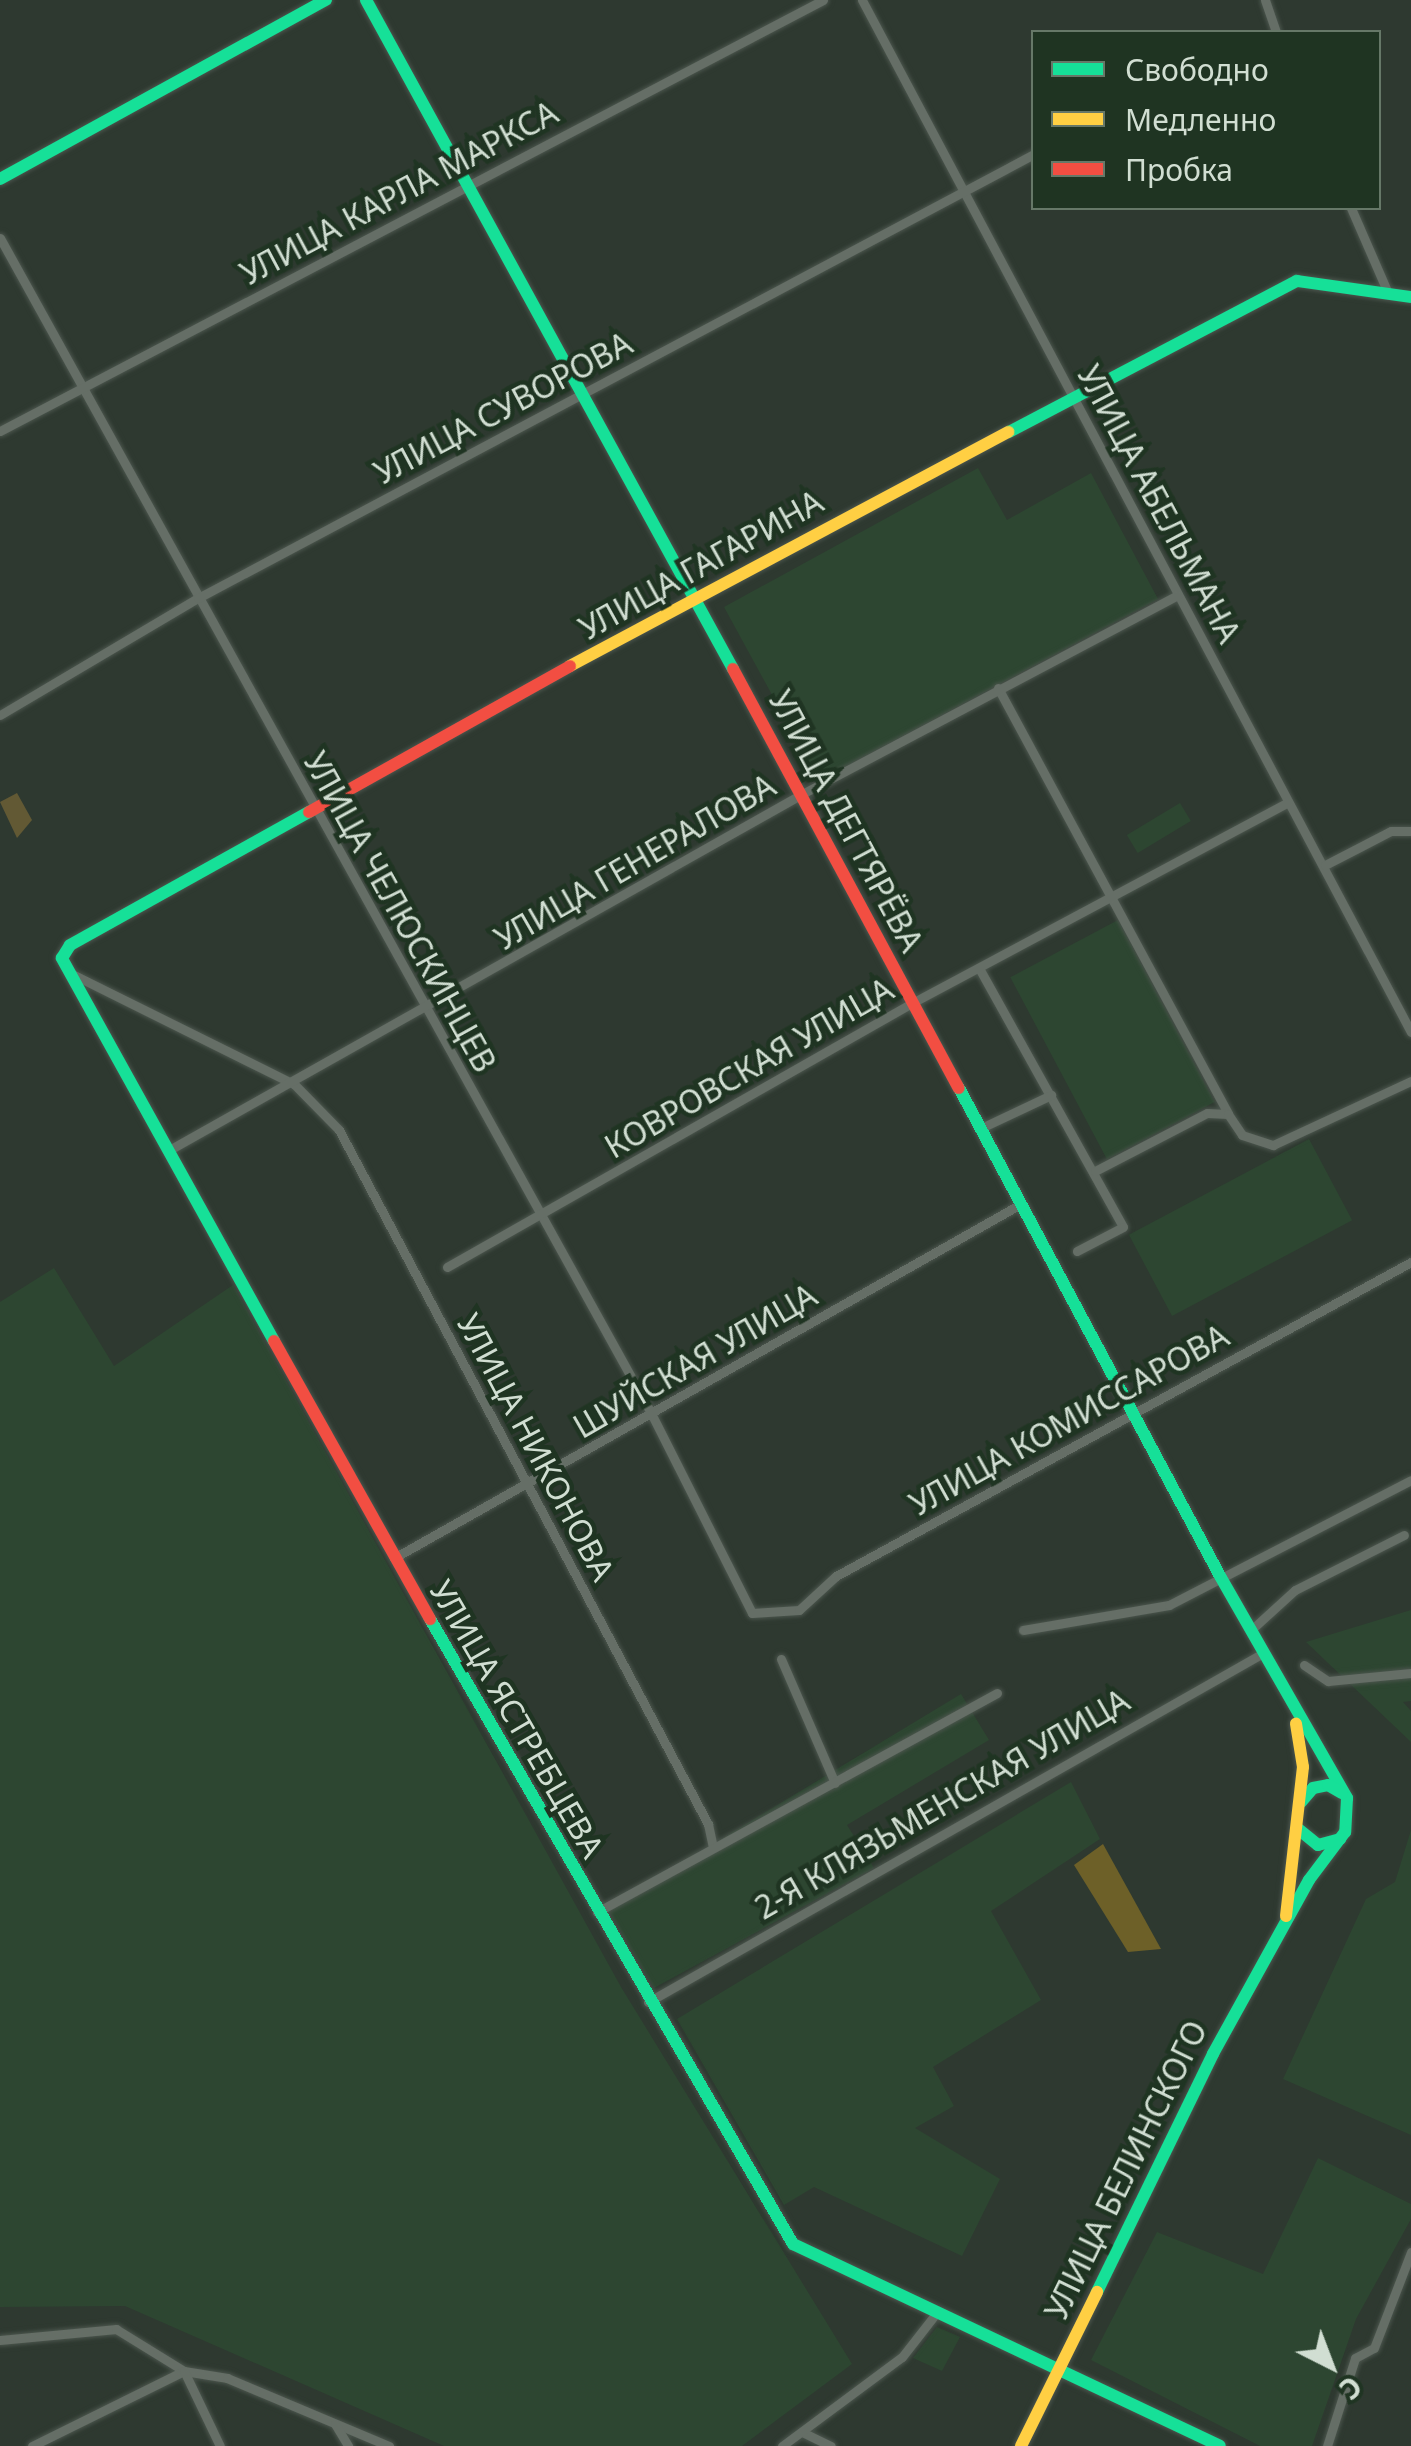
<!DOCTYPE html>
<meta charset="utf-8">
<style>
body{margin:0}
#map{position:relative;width:1411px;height:2446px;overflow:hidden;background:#2e3930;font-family:"Noto Sans",sans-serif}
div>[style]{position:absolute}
.built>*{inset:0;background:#2d4631;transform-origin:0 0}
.green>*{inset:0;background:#625934}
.forest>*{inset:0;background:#6d6028}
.roads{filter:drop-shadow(0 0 2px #4b554d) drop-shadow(0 0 2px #4b554d)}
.street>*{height:9px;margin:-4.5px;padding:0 4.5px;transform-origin:4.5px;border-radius:4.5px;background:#656e66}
.fast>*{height:12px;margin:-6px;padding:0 6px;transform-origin:6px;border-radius:6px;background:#16e098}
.slow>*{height:12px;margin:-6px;padding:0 6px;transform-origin:6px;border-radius:6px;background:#ffcf43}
.jam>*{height:12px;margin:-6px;padding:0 6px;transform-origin:6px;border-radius:6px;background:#f24e42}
span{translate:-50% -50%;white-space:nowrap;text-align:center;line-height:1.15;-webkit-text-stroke:9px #1f3422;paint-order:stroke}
.street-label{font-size:32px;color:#d1ded2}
.legend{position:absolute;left:1031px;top:30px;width:350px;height:180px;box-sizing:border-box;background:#1f3422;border:2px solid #667868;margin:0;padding:12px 18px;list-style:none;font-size:30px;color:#d1ded2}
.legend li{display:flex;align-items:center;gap:20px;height:50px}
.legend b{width:50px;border:2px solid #667868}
.north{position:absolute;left:1281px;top:2316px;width:100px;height:100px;-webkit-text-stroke:8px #1f3422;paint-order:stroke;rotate:138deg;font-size:28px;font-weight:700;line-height:40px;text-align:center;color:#d1ded2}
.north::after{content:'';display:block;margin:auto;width:35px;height:45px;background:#d1ded2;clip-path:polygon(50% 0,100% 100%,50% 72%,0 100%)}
</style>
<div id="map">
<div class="built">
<div style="clip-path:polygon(978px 468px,1007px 520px,1091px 473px,1158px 599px,819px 781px,724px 607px)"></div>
<div style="left:1180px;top:803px;width:21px;height:62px;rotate:59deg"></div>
<div style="left:1118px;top:920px;width:206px;height:122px;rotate:62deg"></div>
<div style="left:1309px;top:1139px;width:92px;height:204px;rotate:62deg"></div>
<div style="clip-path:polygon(54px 1268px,114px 1366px,233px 1285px,621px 1987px,852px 2364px,742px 2446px,444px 2446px,125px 2306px,0 2307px,0 1302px)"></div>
<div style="clip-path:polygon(1411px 1610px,1411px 1701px,1403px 1702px,1411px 1711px,1411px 1742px,1306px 1642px)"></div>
<div style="clip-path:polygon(961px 1694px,989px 1740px,847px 1825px,874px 1868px,654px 1988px,607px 1908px)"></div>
<div style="clip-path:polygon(1071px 1782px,1100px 1839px,991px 1911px,1041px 2000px,933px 2067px,954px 2106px,915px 2128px,1000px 2179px,962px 2256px,814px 2187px,784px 2205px,677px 2019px)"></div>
<div style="clip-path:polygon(1411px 1830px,1411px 2135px,1283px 2079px,1366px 1899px,1395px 1882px)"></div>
<div style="clip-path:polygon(1318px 2158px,1411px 2204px,1411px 2219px,1356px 2319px,1312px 2446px,1260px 2446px,1091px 2360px,1157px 2232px,1263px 2274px)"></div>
<div style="clip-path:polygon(937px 2327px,960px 2337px,942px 2371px,913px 2358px)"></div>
</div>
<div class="green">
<div style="clip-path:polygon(17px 793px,32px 820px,17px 838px,0 802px)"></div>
</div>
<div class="forest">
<div style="clip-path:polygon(1103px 1844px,1161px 1949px,1128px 1952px,1074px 1865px)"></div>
</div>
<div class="roads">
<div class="street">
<div style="left:862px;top:0;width:1169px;rotate:61.99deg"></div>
<div style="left:1265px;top:0;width:34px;rotate:71deg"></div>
<div style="left:1351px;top:208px;width:93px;rotate:66.5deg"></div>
<div style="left:0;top:238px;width:1343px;rotate:61.01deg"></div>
<div style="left:651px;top:1413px;width:224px;rotate:63.2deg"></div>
<div style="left:752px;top:1613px;width:47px;rotate:-3.7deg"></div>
<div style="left:799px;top:1610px;width:50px;rotate:-42.6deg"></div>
<div style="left:836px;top:1576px;width:655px;rotate:-28.64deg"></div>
<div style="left:0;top:431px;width:929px;rotate:-27.64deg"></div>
<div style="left:998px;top:688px;width:484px;rotate:61.6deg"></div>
<div style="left:0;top:715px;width:230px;rotate:-30.6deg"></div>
<div style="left:198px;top:598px;width:947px;rotate:-27.97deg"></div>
<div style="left:1325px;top:865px;width:74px;rotate:-27.3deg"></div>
<div style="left:1391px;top:831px;width:20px"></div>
<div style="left:979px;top:968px;width:296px;rotate:60.9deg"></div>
<div style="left:1123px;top:1227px;width:52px;rotate:152.4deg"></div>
<div style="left:72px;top:974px;width:248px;rotate:26.4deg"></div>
<div style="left:294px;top:1084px;width:64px;rotate:45.6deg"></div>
<div style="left:339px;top:1130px;width:786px;rotate:62deg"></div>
<div style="left:708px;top:1824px;width:24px;rotate:78deg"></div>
<div style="left:979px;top:1129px;width:80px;rotate:-25.3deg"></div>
<div style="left:171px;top:1149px;width:724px;rotate:-29.36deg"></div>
<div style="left:802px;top:794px;width:425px;rotate:-27.9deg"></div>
<div style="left:1095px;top:1171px;width:126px;rotate:-27.4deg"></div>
<div style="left:1207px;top:1113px;width:21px;rotate:3deg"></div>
<div style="left:1228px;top:1114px;width:25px;rotate:56deg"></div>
<div style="left:1242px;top:1135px;width:33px;rotate:18deg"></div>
<div style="left:1273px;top:1145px;width:152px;rotate:-24.9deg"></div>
<div style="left:447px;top:1267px;width:535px;rotate:-29.59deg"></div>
<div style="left:912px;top:1003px;width:426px;rotate:-28.1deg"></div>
<div style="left:394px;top:1558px;width:718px;rotate:-29.46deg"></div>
<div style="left:1023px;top:1630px;width:148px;rotate:-9.7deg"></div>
<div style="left:1169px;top:1605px;width:272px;rotate:-27.3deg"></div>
<div style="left:1251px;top:1630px;width:59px;rotate:-42.3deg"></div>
<div style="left:1295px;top:1590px;width:122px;rotate:-26.8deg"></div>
<div style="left:781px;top:1659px;width:135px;rotate:66.5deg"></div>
<div style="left:1304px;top:1665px;width:29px;rotate:34deg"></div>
<div style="left:1328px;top:1681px;width:83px;rotate:-5.5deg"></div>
<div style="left:597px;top:1912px;width:456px;rotate:-28.7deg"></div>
<div style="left:648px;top:2002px;width:707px;rotate:-29.57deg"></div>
<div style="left:0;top:2340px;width:117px;rotate:-5.4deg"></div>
<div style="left:116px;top:2329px;width:80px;rotate:31.7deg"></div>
<div style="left:184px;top:2371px;width:44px;rotate:9.2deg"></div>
<div style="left:227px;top:2378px;width:176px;rotate:22.8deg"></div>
<div style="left:335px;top:2424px;width:26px;rotate:59deg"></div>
<div style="left:802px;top:2432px;width:32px;rotate:26deg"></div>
<div style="left:32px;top:2446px;width:169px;rotate:-26.3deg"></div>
<div style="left:184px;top:2371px;width:83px;rotate:64.4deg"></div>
<div style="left:782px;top:2446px;width:149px;rotate:-36.6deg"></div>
<div style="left:902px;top:2357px;width:58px;rotate:-52deg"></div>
<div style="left:1327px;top:2446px;width:92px;rotate:-72.3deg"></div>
<div style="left:1355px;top:2358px;width:21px;rotate:-28deg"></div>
<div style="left:1374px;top:2348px;width:103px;rotate:-68.9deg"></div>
</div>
<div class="fast">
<div style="left:366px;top:0;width:763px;rotate:61.25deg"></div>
<div style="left:0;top:179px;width:372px;rotate:-28.8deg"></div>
<div style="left:1009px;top:432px;width:325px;rotate:-27.7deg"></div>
<div style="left:1297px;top:281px;width:115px;rotate:8deg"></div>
<div style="left:959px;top:1088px;width:553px;rotate:61.86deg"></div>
<div style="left:1220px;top:1576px;width:256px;rotate:60.2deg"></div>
<div style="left:1347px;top:1798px;width:34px;rotate:93deg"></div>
<div style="left:1345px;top:1832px;width:60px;rotate:126.9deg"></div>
<div style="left:1309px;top:1880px;width:199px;rotate:118.9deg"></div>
<div style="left:1213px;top:2054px;width:265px;rotate:116deg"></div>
<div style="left:274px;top:1341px;width:438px;rotate:-119deg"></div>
<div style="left:62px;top:958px;width:15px;rotate:-58deg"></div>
<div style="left:70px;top:945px;width:274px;rotate:-29.1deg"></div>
<div style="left:430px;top:1619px;width:723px;rotate:59.85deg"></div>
<div style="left:793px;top:2244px;width:472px;rotate:25.3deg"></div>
<div style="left:1301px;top:1802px;width:18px;rotate:-49deg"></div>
<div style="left:1313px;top:1788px;width:15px;rotate:-11deg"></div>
<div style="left:1328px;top:1785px;width:16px;rotate:30deg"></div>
<div style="left:1297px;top:1828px;width:27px;rotate:39deg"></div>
<div style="left:1318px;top:1845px;width:23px;rotate:-15deg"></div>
</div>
<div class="slow">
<div style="left:570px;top:666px;width:497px;rotate:-28.1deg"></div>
<div style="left:1286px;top:1916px;width:150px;rotate:-83.5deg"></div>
<div style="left:1303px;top:1767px;width:44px;rotate:-99.2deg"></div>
<div style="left:1021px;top:2446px;width:172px;rotate:-63.7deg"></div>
</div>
<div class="jam">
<div style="left:733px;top:669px;width:476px;rotate:61.7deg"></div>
<div style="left:309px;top:812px;width:299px;rotate:-29.2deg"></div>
<div style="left:274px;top:1341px;width:319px;rotate:60.7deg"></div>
</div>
</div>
<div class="street-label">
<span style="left:399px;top:193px;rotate:-28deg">УЛИЦА КАРЛА МАРКСА</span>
<span style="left:503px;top:408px;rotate:-28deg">УЛИЦА СУВОРОВА</span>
<span style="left:1159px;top:504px;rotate:62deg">УЛИЦА АБЕЛЬМАНА</span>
<span style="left:701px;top:565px;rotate:-29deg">УЛИЦА ГАГАРИНА</span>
<span style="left:846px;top:821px;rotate:62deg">УЛИЦА ДЕГТЯРЁВА</span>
<span style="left:635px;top:862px;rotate:-30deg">УЛИЦА ГЕНЕРАЛОВА</span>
<span style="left:400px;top:912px;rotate:61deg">УЛИЦА ЧЕЛЮСКИНЦЕВ</span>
<span style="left:749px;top:1068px;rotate:-30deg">КОВРОВСКАЯ УЛИЦА</span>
<span style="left:695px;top:1361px;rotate:-30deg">ШУЙСКАЯ УЛИЦА</span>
<span style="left:1069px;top:1420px;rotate:-29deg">УЛИЦА КОМИССАРОВА</span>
<span style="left:536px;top:1447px;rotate:62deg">УЛИЦА НИКОНОВА</span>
<span style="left:517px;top:1719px;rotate:60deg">УЛИЦА ЯСТРЕБЦЕВА</span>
<span style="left:942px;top:1804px;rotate:-30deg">2-Я КЛЯЗЬМЕНСКАЯ УЛИЦА</span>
<span style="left:1126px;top:2170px;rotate:-64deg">УЛИЦА БЕЛИНСКОГО</span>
</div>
<ul class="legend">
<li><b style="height:12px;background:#16e098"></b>Свободно</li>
<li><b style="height:12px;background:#ffcf43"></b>Медленно</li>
<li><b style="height:12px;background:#f24e42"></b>Пробка</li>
</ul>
<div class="north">С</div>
</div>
